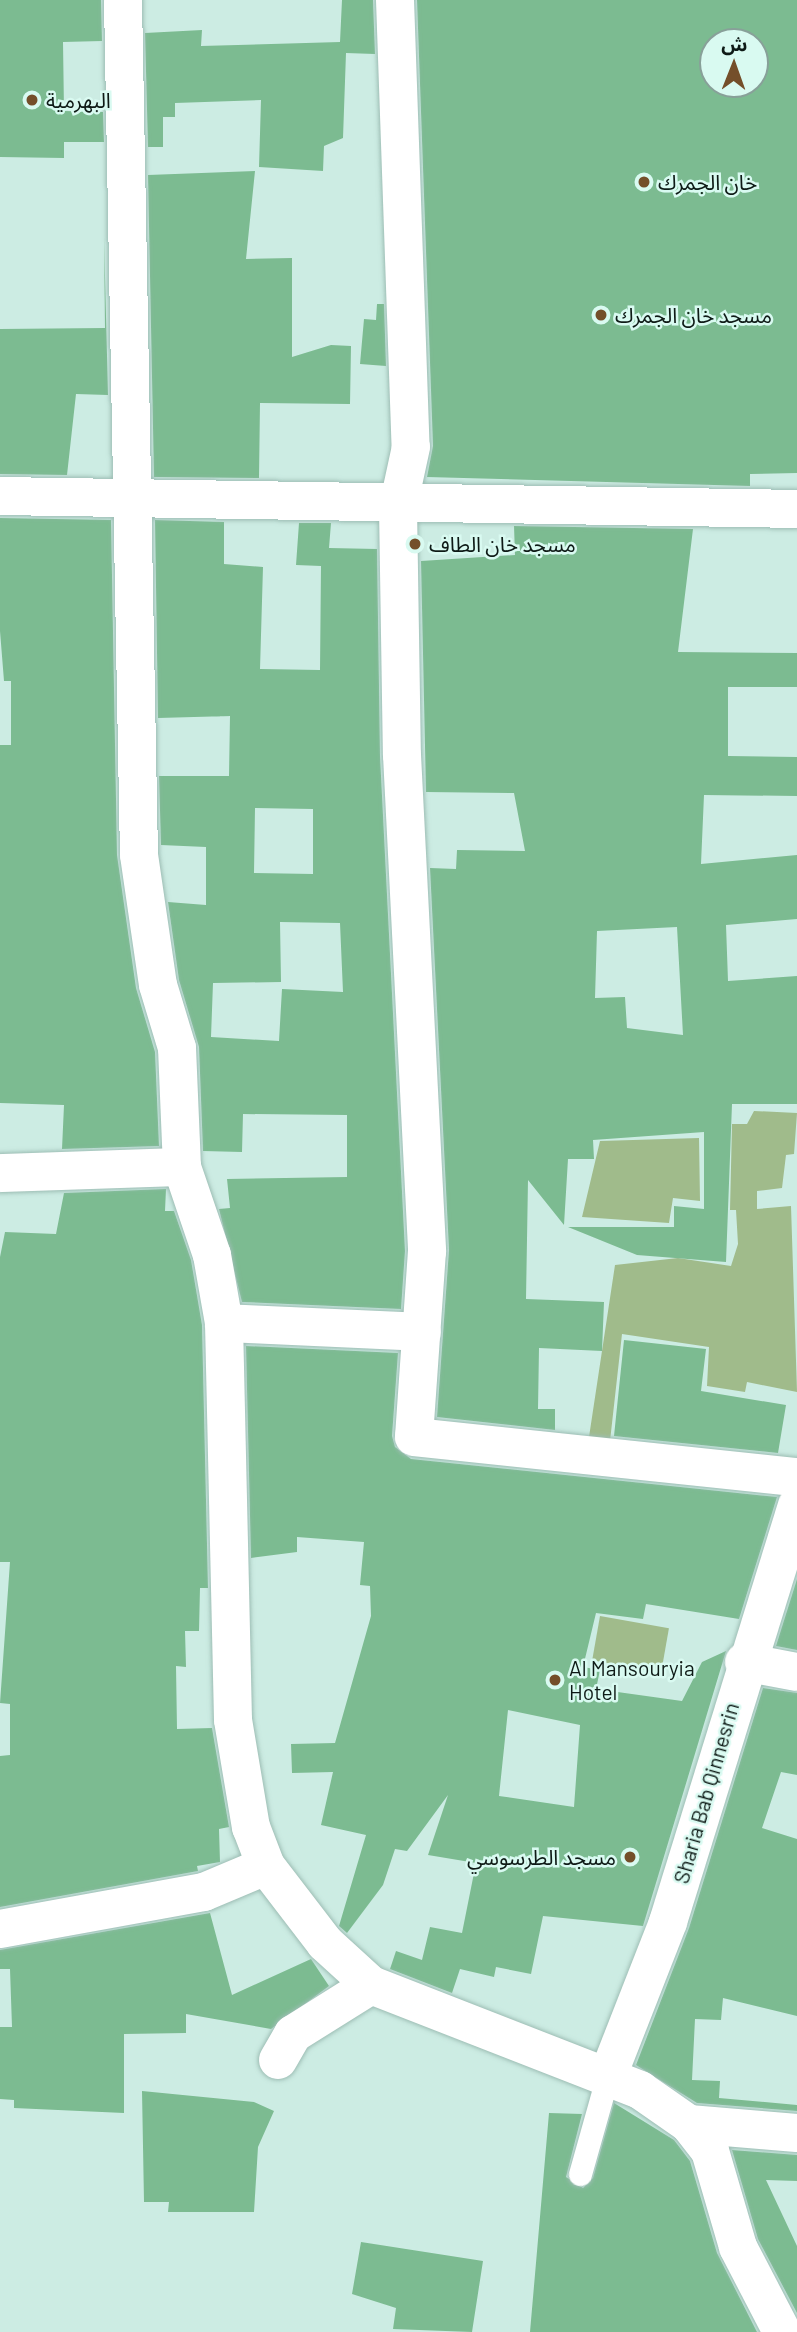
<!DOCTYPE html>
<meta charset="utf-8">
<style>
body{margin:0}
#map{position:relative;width:797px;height:2332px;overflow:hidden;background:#ccece3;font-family:Barlow,"Noto Sans Arabic",sans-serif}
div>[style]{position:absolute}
.green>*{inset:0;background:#a0bb8b;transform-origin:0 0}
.building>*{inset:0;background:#7cbb91}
.roads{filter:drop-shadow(0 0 2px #9dbdb4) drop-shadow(0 0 2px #9dbdb4)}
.service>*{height:23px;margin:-11.5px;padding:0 11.5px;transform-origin:11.5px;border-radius:11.5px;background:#fff}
.minor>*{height:38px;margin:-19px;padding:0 19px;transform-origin:19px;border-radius:19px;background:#fff}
.dots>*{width:19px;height:19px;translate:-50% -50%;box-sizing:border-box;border:4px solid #d9faf1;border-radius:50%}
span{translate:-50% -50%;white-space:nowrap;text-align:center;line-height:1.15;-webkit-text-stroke:5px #d9faf1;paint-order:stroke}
.poi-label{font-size:21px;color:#0e1a16}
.left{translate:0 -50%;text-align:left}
.right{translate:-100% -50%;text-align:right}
.street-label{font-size:21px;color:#0e1a16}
.north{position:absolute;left:699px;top:28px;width:70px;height:70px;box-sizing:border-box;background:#d9faf1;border:2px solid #88a099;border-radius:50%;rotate:1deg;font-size:19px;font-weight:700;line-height:28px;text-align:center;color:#0e1a16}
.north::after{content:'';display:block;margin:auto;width:24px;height:32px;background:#744f2a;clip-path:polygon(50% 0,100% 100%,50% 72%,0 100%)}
</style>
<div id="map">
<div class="green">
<div style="clip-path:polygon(754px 1111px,797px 1113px,794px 1154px,786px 1155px,782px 1188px,757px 1191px,757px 1209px,791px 1206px,797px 1392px,747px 1382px,745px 1392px,707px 1386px,709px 1347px,622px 1334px,610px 1441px,589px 1437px,615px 1265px,678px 1258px,731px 1266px,738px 1244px,736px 1210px,730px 1210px,732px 1124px,747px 1124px)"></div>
<div style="clip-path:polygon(699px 1138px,700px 1201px,673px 1198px,669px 1223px,582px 1217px,600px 1141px)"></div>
<div style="left:600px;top:1616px;width:70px;height:45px;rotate:10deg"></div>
</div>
<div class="building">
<div style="clip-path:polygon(0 0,101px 0,102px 41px,63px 42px,64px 111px,103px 112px,104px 142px,64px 142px,64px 158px,0 157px)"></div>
<div style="clip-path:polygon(342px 0,373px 0,375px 54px,346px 53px,343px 138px,324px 146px,323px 171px,259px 167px,261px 100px,175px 103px,175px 117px,163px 117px,163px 147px,148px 147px,145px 33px,202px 30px,201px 46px,340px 42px)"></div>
<div style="clip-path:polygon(evenodd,417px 0,797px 0,797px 473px,750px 474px,750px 486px,427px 477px,433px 446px,417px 0,713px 42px,755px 42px,755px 84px,713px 84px,713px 42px)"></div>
<div style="clip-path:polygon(255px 171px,246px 259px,292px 258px,292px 357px,331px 345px,351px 346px,350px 404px,260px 403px,259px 478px,154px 477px,148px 175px)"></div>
<div style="clip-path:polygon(104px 236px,108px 395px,76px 394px,67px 475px,0 474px,0 329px,105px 328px)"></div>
<div style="clip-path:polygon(377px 304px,384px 304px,386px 366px,360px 364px,364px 319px,376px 320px)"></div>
<div style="clip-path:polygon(0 518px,111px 520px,117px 855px,136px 988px,155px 1052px,159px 1146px,62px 1149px,64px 1105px,0 1103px,0 745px,11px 745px,11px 681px,4px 681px,0 631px)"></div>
<div style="clip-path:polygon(evenodd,155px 520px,224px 522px,224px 564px,263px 567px,260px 669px,320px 670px,321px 566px,296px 565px,299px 523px,331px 523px,329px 548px,377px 549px,380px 756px,405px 1251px,401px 1309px,242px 1302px,219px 1209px,230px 1208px,227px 1179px,347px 1177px,347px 1115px,243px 1114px,242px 1152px,203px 1151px,199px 1047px,179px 980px,168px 902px,206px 905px,206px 847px,161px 845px,159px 776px,229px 776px,230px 716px,158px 718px,155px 520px,255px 808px,313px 809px,313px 874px,254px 873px,255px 808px,155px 520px,280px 922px,340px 923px,343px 992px,282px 989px,279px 1041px,211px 1037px,213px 983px,281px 982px,280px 922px)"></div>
<div style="clip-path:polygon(evenodd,514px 526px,693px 529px,678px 652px,797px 653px,797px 687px,728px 687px,728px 756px,797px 757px,797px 796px,704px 795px,701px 864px,797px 855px,797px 919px,726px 925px,728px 981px,797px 976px,797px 1104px,732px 1104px,726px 1262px,637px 1255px,568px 1227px,674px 1227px,674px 1206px,704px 1209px,704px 1132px,593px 1140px,594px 1159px,568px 1159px,564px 1225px,528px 1180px,526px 1299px,604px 1302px,602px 1351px,539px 1348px,538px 1409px,555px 1409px,555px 1430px,437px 1417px,449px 1250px,430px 868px,456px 869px,457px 850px,525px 851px,514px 793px,426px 792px,421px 561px,515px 555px,514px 526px,677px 927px,683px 1035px,627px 1028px,625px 997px,595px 998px,597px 931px,677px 927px)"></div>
<div style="clip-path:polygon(166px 1189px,165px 1211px,174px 1211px,191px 1260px,202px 1325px,208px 1588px,200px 1588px,199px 1631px,185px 1631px,186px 1667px,176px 1666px,177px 1729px,212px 1728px,229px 1827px,219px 1829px,220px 1862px,197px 1866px,198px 1871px,0 1907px,0 1756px,10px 1755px,10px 1704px,0 1703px,10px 1562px,0 1562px,0 1257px,5px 1232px,56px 1234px,64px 1193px)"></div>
<div style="clip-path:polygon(624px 1340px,706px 1349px,701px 1391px,786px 1405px,778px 1453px,614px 1436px)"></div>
<div style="clip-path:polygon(evenodd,246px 1346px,398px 1353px,392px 1436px,395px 1447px,411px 1459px,777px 1497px,739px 1619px,646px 1604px,643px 1619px,596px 1613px,583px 1667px,600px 1670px,596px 1689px,682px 1701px,702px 1662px,726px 1651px,643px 1926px,543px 1916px,531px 1974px,496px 1967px,494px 1977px,460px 1969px,452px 1993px,390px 1969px,396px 1951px,422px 1960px,430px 1927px,462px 1933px,476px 1863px,428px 1855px,448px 1795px,407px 1851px,395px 1849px,383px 1885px,347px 1933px,339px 1926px,366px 1835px,321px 1825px,333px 1772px,292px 1773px,291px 1744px,335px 1743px,371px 1616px,370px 1586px,360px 1585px,364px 1542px,297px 1537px,297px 1552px,251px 1558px,246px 1346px,508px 1710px,580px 1725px,574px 1807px,499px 1796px,508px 1710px)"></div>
<div style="clip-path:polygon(797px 1579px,797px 1650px,776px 1646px)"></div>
<div style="clip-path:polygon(763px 1688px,797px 1693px,797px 1775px,781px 1772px,762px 1828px,797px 1839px,797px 2016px,723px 1998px,721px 2020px,695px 2019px,692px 2080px,720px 2081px,719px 2098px,797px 2105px,797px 2111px,697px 2103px,636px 2065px,689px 1928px)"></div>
<div style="clip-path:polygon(210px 1913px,232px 1995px,311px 1959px,329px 1986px,271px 2029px,186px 2014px,186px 2033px,124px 2034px,124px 2113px,14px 2108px,14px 2100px,0 2099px,0 2027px,12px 2027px,10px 1969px,0 1969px,0 1950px)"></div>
<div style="clip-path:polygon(142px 2091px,254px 2102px,274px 2111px,258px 2147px,254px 2212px,168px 2212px,169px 2202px,144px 2202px)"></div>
<div style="clip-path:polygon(614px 2103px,674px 2140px,690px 2161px,717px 2253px,757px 2332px,530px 2332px,549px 2113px,582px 2114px,566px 2177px,583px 2188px,593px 2178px)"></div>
<div style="clip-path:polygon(732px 2150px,797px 2155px,797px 2181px,766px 2180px,797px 2246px,797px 2313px,758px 2239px)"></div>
<div style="clip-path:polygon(361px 2242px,483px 2261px,472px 2332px,393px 2329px,396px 2308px,352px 2294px)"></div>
</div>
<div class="roads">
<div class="service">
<div style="left:580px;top:2174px;width:100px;rotate:-74.3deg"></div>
</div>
<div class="minor">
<div style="left:123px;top:0;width:855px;rotate:88.93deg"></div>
<div style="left:139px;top:855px;width:131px;rotate:81.7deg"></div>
<div style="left:158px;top:985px;width:66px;rotate:73.2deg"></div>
<div style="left:177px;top:1048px;width:119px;rotate:87.6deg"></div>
<div style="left:395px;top:0;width:447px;rotate:88deg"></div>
<div style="left:411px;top:447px;width:61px;rotate:102.2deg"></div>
<div style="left:398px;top:507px;width:248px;rotate:89.1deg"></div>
<div style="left:402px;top:755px;width:497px;rotate:87.1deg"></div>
<div style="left:427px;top:1251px;width:186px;rotate:94deg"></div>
<div style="left:414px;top:1437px;width:385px;rotate:6deg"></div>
<div style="left:0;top:496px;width:797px;rotate:0.93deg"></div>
<div style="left:0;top:1173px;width:182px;rotate:-1.9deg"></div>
<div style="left:182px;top:1167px;width:93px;rotate:71.2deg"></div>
<div style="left:212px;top:1255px;width:69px;rotate:80deg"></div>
<div style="left:224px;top:1323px;width:397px;rotate:88.7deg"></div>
<div style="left:233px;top:1720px;width:109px;rotate:80.5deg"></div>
<div style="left:251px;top:1827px;width:42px;rotate:69deg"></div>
<div style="left:266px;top:1866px;width:97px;rotate:52.5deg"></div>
<div style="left:325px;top:1943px;width:62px;rotate:42.4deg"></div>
<div style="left:371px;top:1985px;width:289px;rotate:21.3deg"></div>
<div style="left:640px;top:2090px;width:60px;rotate:34.8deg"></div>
<div style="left:689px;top:2124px;width:34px;rotate:52deg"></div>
<div style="left:710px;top:2151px;width:100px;rotate:73.7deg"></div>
<div style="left:738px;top:2247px;width:96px;rotate:62.6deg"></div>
<div style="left:224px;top:1323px;width:198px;rotate:2.6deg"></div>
<div style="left:744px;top:1662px;width:54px;rotate:10.7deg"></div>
<div style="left:0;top:1929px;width:207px;rotate:-10.3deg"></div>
<div style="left:204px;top:1892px;width:67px;rotate:-22.8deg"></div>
<div style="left:278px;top:2060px;width:30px;rotate:-60deg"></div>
<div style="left:293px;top:2034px;width:92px;rotate:-32.1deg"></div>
<div style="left:607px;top:2078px;width:168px;rotate:-68.6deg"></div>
<div style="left:668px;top:1922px;width:436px;rotate:-72.8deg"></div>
<div style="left:689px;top:2124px;width:108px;rotate:4.8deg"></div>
</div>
</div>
<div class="dots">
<div style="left:32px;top:100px;background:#744f2a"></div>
<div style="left:644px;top:182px;background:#744f2a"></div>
<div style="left:601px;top:315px;background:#744f2a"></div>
<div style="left:415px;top:544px;background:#744f2a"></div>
<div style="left:555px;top:1680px;background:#744f2a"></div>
<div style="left:630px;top:1857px;background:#744f2a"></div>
</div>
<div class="poi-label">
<span class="left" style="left:46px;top:100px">البهرمية</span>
<span class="left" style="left:658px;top:182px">خان الجمرك</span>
<span class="left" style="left:615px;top:315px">مسجد خان الجمرك</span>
<span class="left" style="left:429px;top:544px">مسجد خان الطاف</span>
<span class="left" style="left:569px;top:1680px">Al Mansouryia<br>Hotel</span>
<span class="right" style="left:616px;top:1857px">مسجد الطرسوسي</span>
</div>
<div class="street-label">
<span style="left:706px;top:1793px;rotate:-74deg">Sharia Bab Qinnesrin</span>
</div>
<div class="north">ش</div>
</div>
